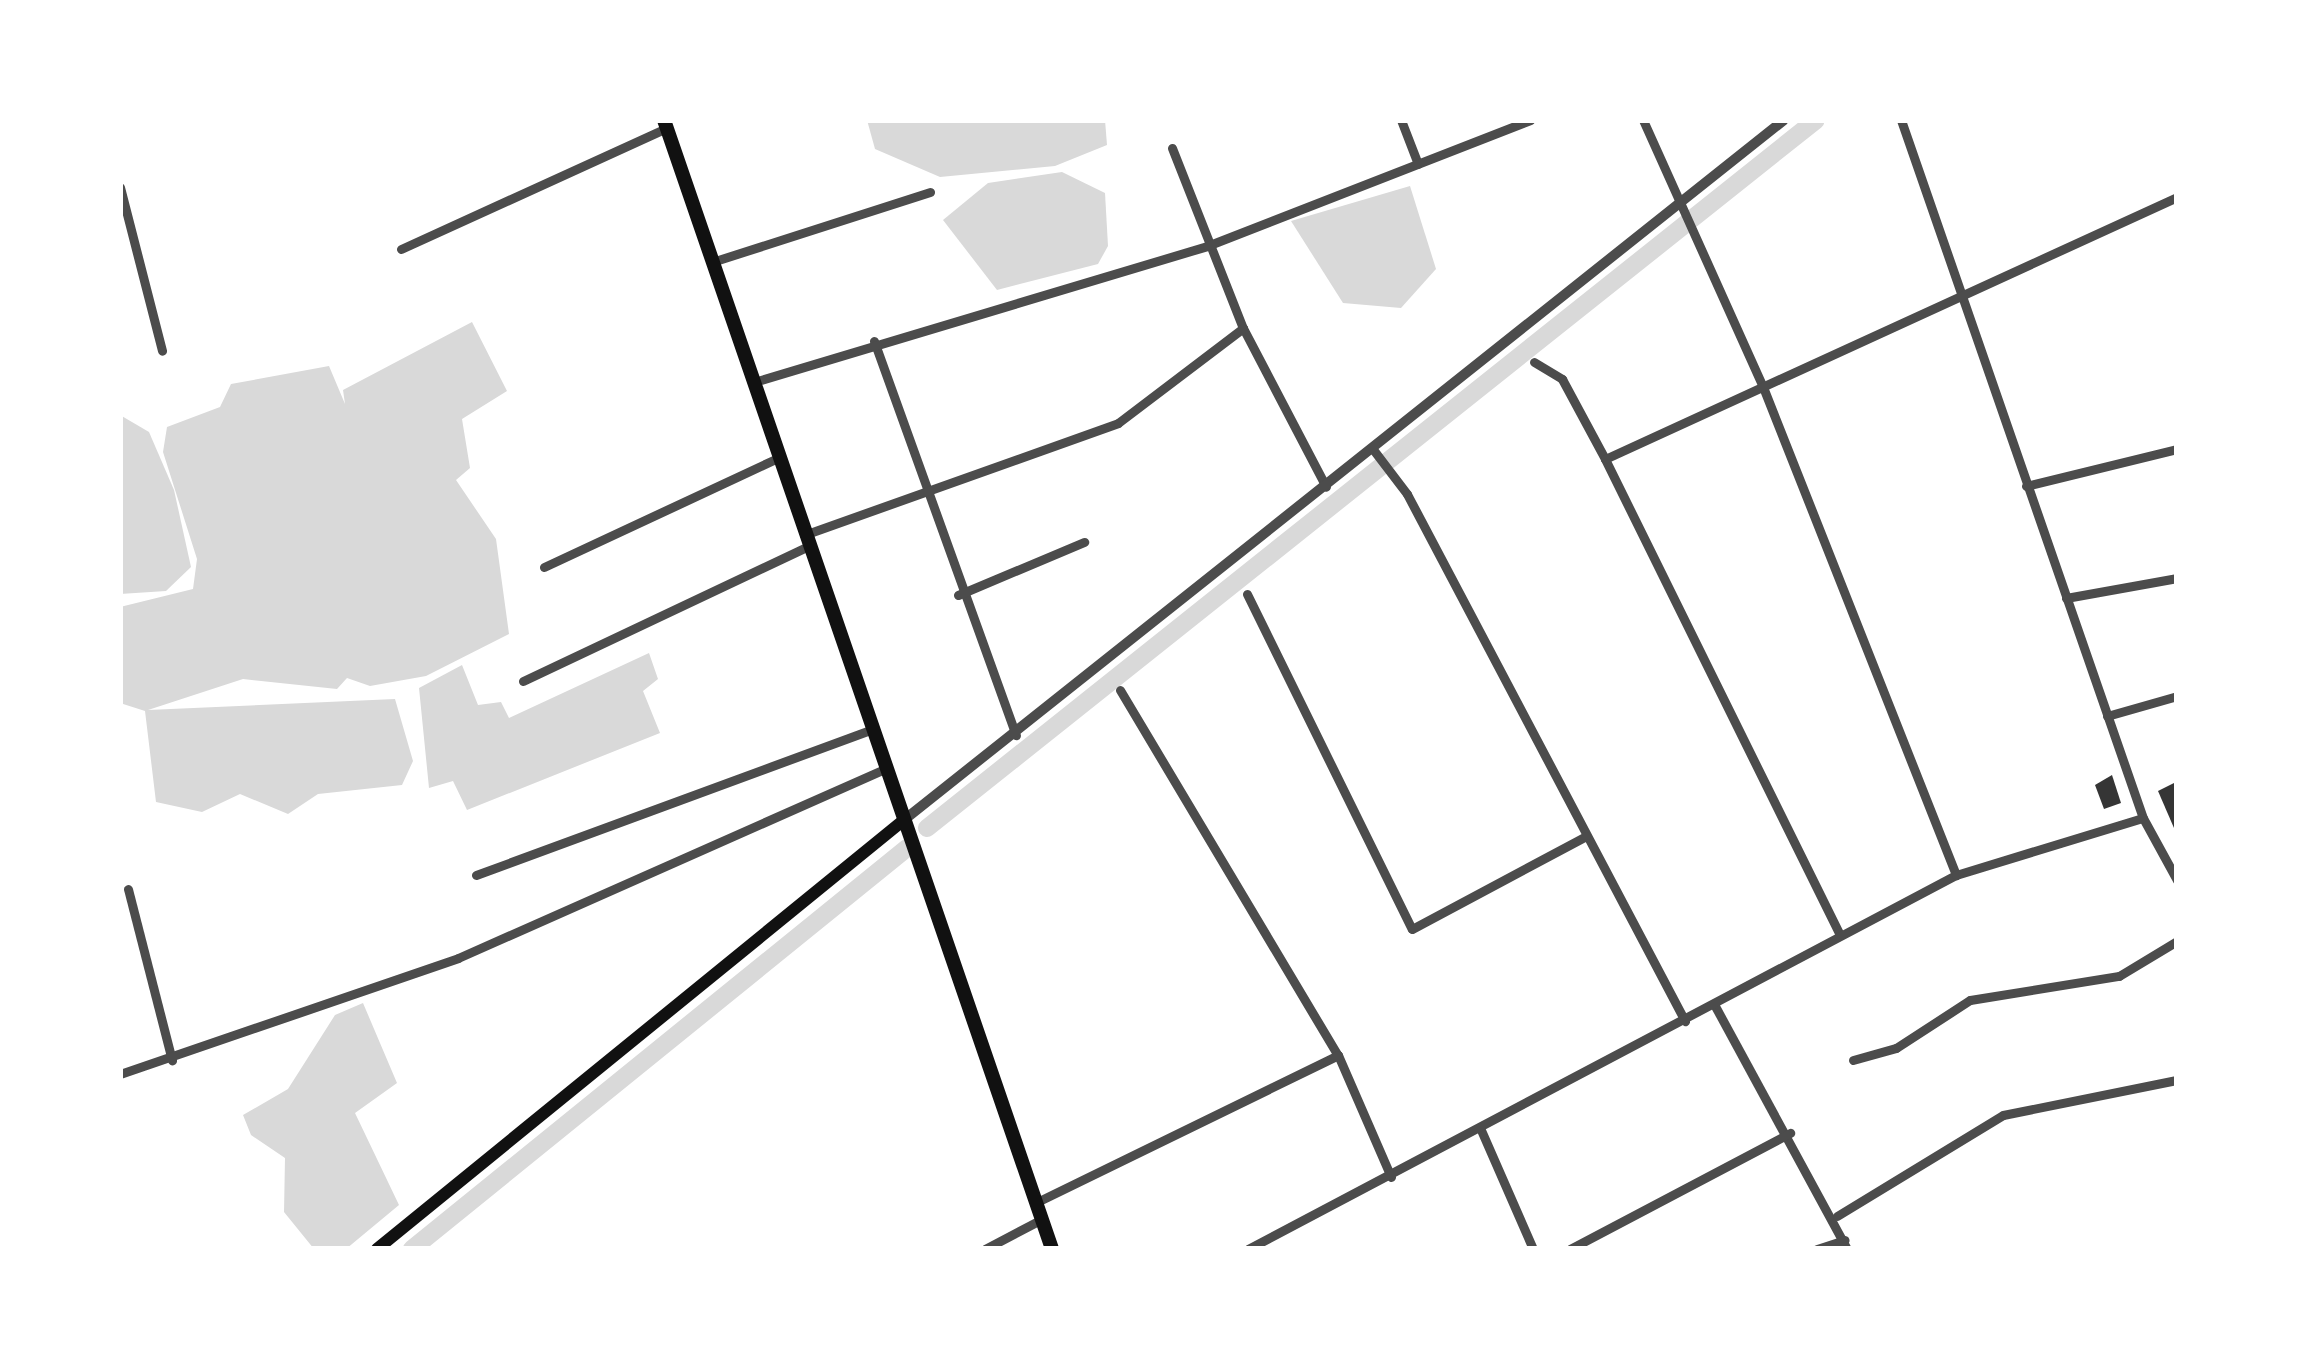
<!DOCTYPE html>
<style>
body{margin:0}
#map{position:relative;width:2297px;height:1369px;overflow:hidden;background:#fff;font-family:"Space Grotesk",sans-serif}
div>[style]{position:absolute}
.water>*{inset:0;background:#d9d9d9}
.canal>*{height:18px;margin:-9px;padding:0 9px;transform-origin:9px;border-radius:9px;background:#d9d9d9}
.building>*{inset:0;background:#353535}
.minor>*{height:9px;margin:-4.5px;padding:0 4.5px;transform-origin:4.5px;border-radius:4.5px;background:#4c4c4c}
.tertiary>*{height:10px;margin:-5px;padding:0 5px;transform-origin:5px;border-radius:5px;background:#4c4c4c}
.secondary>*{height:12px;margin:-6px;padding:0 6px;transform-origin:6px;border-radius:6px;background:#111}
.primary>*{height:14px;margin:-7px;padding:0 7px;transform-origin:7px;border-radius:7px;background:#111}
span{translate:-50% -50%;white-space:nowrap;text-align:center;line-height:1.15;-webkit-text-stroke:12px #fff;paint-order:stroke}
.frame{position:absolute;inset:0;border:123px solid #fff;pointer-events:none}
</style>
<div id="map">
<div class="water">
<div style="clip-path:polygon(867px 120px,1105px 120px,1107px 145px,1055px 166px,940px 177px,875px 149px)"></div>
<div style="clip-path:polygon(1062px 172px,1105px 193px,1108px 246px,1098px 264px,997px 290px,943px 220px,988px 183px)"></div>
<div style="clip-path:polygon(1410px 186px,1436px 269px,1401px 308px,1343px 303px,1291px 221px)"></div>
<div style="clip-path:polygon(472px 322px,507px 391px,462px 419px,470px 468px,456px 480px,496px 539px,509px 634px,426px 676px,370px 686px,347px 678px,337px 689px,243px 679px,148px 710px,395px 699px,413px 761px,402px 785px,318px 794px,288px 814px,240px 794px,202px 812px,156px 802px,145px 711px,120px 703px,120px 607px,193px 589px,197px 559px,163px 452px,167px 427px,220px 407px,231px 384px,329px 366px,345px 404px,343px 390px)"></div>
<div style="clip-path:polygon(120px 415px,149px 432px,174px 490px,191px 567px,166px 591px,120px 594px)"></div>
<div style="clip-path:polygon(649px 653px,658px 679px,643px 691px,660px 733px,467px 810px,453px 781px,429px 788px,419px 688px,462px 665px,478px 705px,501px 702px,509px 718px)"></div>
<div style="clip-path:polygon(363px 1003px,397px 1083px,355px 1113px,399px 1205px,346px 1249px,314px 1249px,284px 1212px,285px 1158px,251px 1135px,243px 1115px,288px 1089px,335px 1015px)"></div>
</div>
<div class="canal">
<div style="left:927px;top:828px;width:1136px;rotate:-38.53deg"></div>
<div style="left:412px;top:1249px;width:637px;rotate:-39.01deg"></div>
</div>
<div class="building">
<div style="clip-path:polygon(2112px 775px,2121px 803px,2104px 809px,2095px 785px)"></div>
<div style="clip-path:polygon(2176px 782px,2177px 785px,2177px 835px,2158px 791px)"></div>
</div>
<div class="minor">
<div style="left:1401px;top:120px;width:47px;rotate:68.9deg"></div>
<div style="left:1643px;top:120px;width:293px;rotate:65.8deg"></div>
<div style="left:1763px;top:387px;width:525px;rotate:68.42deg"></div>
<div style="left:1901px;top:120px;width:739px;rotate:70.88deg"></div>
<div style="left:2143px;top:818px;width:71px;rotate:61.3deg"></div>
<div style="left:1172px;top:148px;width:193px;rotate:68.5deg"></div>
<div style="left:1243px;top:328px;width:179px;rotate:62.4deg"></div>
<div style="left:120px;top:187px;width:169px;rotate:75.6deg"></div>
<div style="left:401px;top:249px;width:292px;rotate:-24.5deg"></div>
<div style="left:712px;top:262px;width:229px;rotate:-17.8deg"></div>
<div style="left:874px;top:341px;width:419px;rotate:70.2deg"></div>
<div style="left:1534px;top:362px;width:33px;rotate:31deg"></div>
<div style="left:1562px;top:379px;width:91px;rotate:61.7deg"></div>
<div style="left:1605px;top:459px;width:529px;rotate:63.73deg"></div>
<div style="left:754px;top:382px;width:473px;rotate:-16.7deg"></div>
<div style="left:1207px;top:246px;width:347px;rotate:-21.3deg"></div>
<div style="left:1372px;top:448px;width:58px;rotate:52.7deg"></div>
<div style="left:1407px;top:494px;width:596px;rotate:62.19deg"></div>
<div style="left:1605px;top:459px;width:629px;rotate:-24.61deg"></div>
<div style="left:2026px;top:486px;width:155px;rotate:-13.8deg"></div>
<div style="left:804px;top:535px;width:333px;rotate:-19.6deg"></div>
<div style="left:1118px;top:423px;width:157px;rotate:-37.2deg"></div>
<div style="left:544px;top:567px;width:258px;rotate:-25deg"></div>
<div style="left:1247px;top:594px;width:373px;rotate:63.8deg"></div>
<div style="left:1412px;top:929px;width:197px;rotate:-28.1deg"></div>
<div style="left:958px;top:595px;width:137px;rotate:-22.8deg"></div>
<div style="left:2066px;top:598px;width:113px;rotate:-10.2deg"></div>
<div style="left:523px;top:681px;width:315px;rotate:-25.3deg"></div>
<div style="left:1120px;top:690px;width:425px;rotate:59.2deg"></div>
<div style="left:1338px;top:1055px;width:133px;rotate:66.5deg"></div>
<div style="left:2107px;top:716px;width:73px;rotate:-15.9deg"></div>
<div style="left:476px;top:875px;width:420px;rotate:-20.2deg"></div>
<div style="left:128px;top:889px;width:177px;rotate:75.6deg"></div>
<div style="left:1715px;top:1006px;width:277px;rotate:61.5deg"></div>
<div style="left:1853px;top:1060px;width:45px;rotate:-15.6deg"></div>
<div style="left:1896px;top:1048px;width:88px;rotate:-33deg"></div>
<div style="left:1970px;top:1000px;width:151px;rotate:-9.2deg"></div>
<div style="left:2119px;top:976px;width:68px;rotate:-31.1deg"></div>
<div style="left:120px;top:1074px;width:357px;rotate:-18.9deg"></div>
<div style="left:458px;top:958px;width:465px;rotate:-23.9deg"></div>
<div style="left:1481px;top:1130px;width:130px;rotate:66.4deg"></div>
<div style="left:1037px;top:1202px;width:335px;rotate:-26deg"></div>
<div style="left:1837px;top:1216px;width:194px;rotate:-31.3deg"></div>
<div style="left:2003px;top:1115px;width:177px;rotate:-11.4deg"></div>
<div style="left:985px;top:1249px;width:64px;rotate:-27.8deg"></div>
<div style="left:1248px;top:1249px;width:801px;rotate:-27.85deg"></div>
<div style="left:1956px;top:875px;width:195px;rotate:-17deg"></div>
<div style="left:1570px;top:1249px;width:249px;rotate:-27.8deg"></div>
<div style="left:1817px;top:1249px;width:29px;rotate:-18deg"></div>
</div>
<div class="tertiary">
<div style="left:904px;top:820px;width:1124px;rotate:-38.5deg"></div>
</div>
<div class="secondary">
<div style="left:377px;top:1249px;width:680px;rotate:-39.15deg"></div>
</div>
<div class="primary">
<div style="left:664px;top:120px;width:1194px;rotate:71.03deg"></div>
</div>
<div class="frame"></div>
</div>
